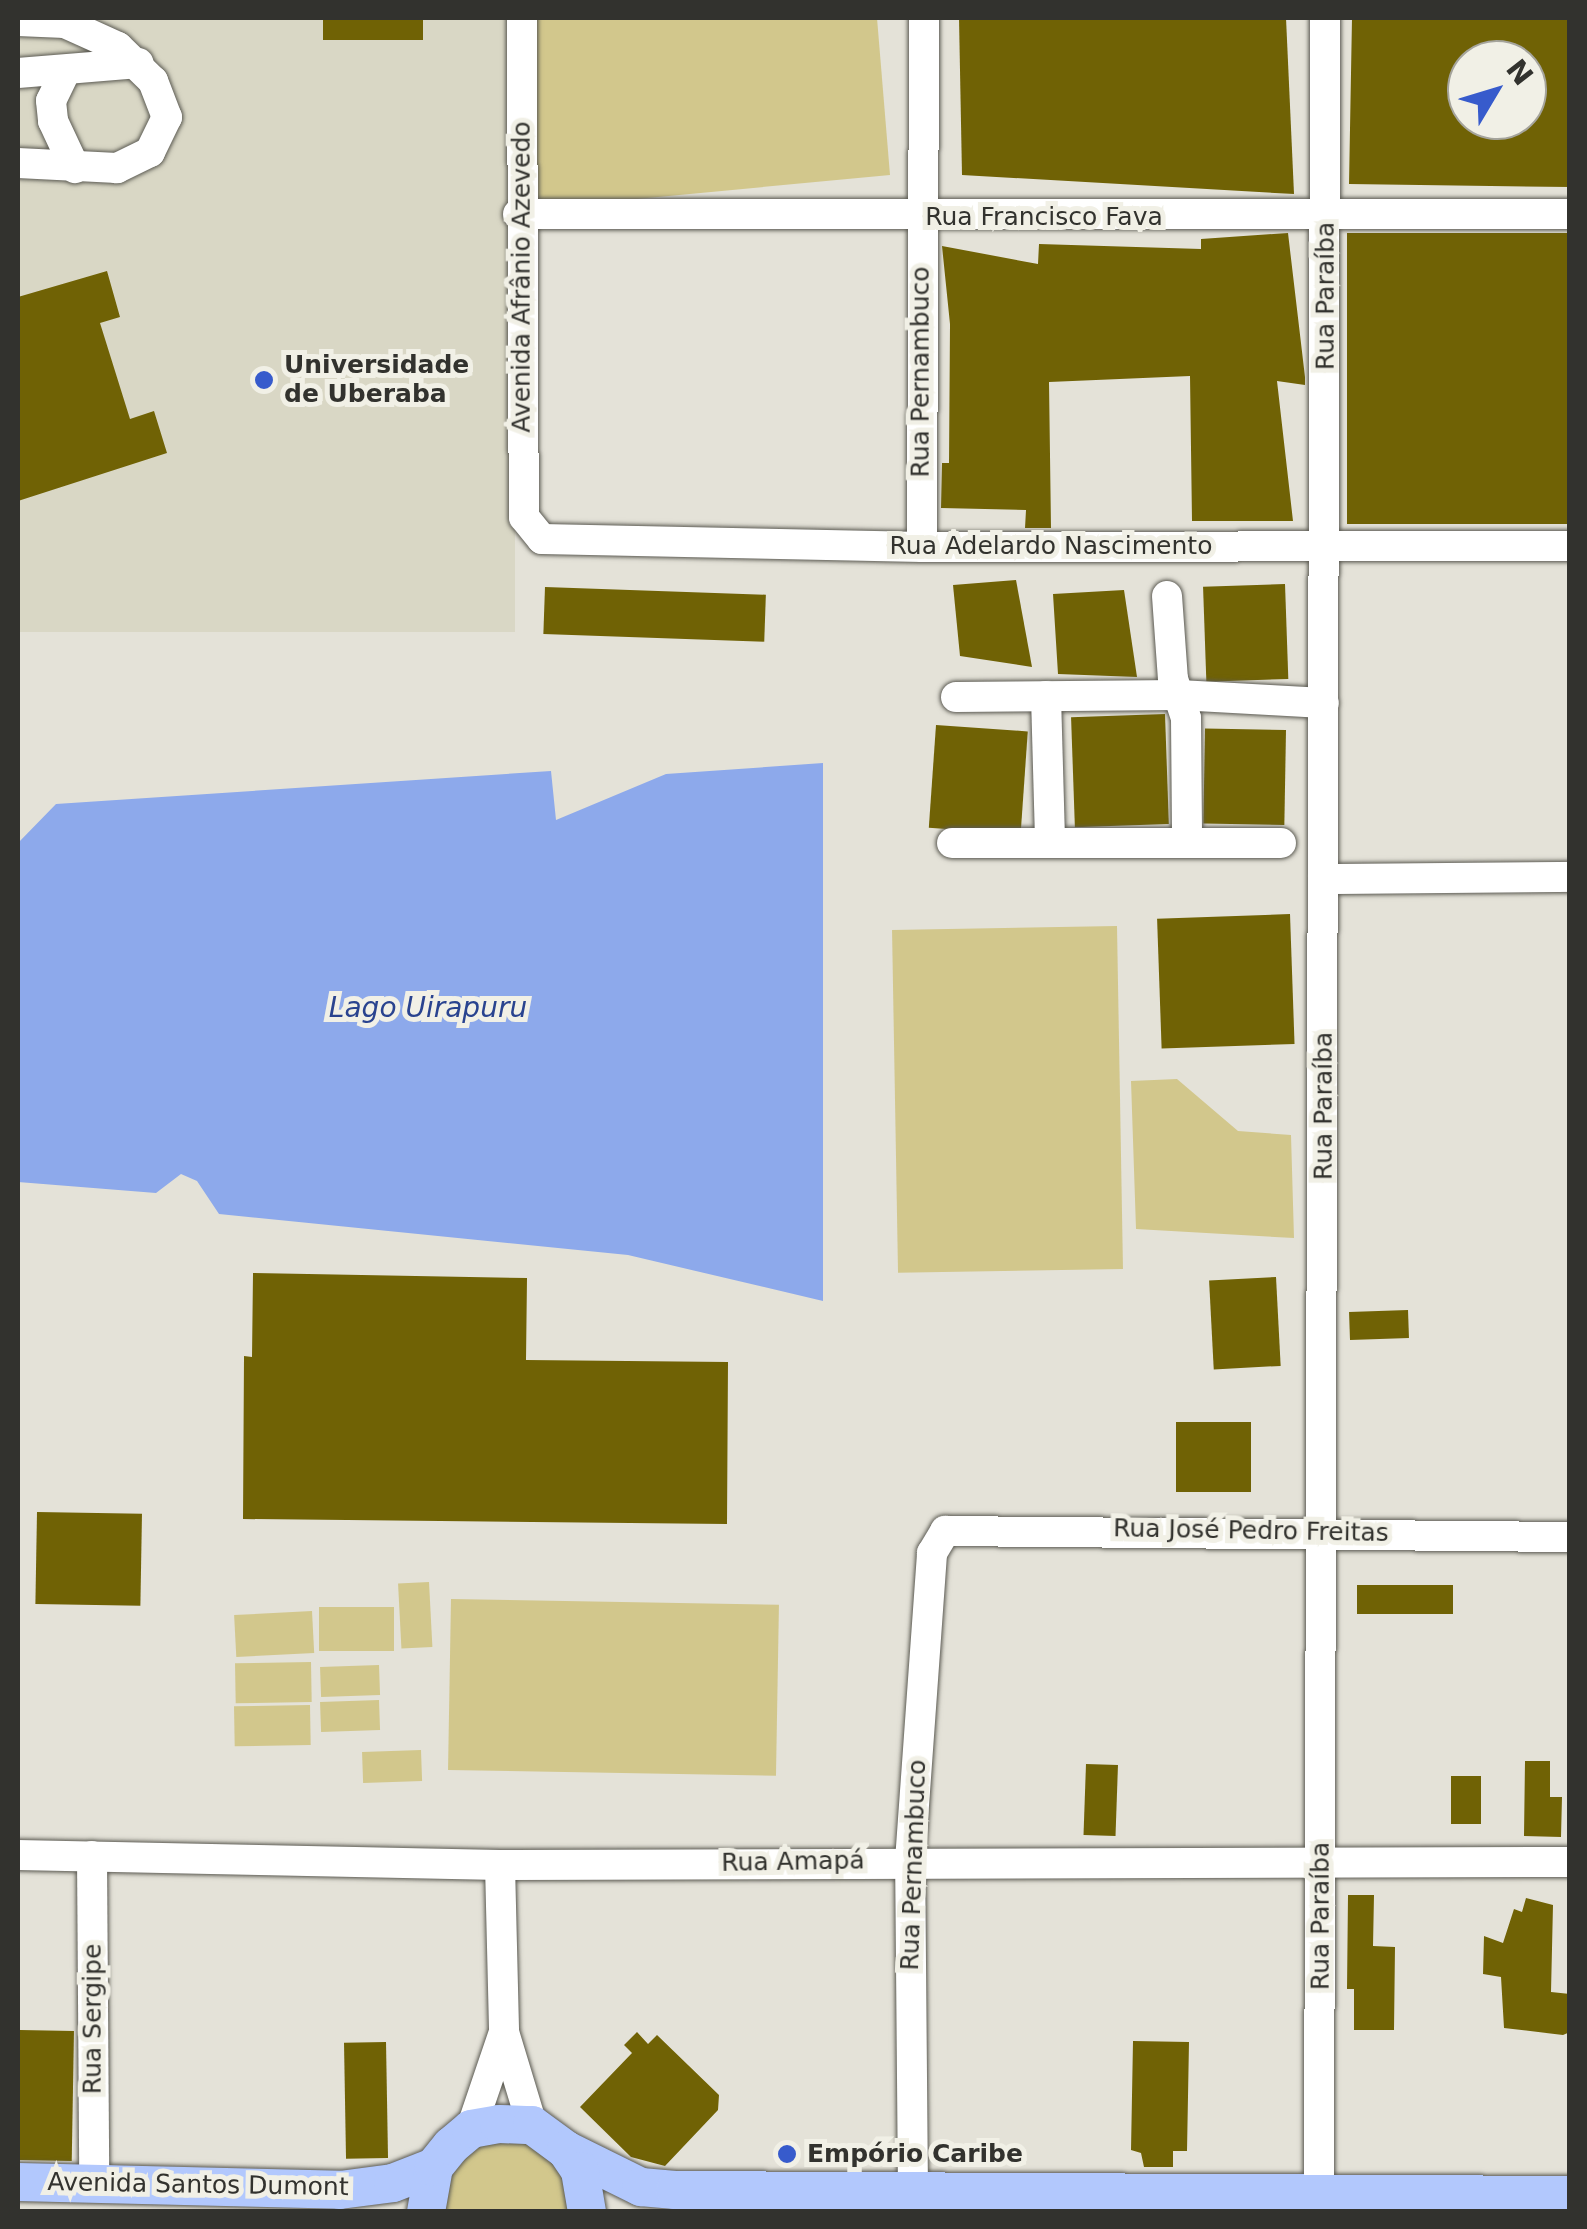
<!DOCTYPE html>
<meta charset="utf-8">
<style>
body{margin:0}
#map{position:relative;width:1587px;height:2229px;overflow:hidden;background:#e4e2d8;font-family:"DejaVu Sans",sans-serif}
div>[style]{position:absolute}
.built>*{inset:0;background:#d9d7c5;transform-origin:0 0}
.green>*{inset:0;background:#d2c78c;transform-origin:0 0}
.water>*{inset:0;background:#8da9eb}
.building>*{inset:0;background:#706205;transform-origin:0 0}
.roads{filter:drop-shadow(0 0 2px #5b5a52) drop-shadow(0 0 2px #5b5a52)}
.minor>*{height:30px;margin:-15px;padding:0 15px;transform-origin:15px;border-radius:15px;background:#fff}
.major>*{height:38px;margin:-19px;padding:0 19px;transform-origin:19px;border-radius:19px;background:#b2c8fd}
.dots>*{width:28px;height:28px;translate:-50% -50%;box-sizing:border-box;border:5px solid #f1f0e6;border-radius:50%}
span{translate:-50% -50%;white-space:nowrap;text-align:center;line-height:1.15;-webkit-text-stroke:10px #f1f0e6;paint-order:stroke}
.street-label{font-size:25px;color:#32322e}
.poi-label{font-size:25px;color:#32322e;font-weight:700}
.left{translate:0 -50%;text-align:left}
.water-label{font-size:28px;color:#29438f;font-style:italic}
.frame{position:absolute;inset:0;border:20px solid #32322e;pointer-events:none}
.north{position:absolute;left:1447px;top:40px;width:100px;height:100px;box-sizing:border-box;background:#f1f0e6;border:2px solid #a5a49c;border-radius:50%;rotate:52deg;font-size:28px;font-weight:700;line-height:40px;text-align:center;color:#32322e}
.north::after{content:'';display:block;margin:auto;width:35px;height:45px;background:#375bcc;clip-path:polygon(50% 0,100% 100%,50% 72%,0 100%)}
</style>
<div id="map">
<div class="built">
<div style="left:18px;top:18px;width:497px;height:614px"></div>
</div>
<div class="green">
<div style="clip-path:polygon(533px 18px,877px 18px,890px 175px,531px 209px)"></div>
<div style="left:1117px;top:926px;width:343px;height:225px;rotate:89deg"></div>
<div style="clip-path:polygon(1177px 1079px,1238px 1131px,1291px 1135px,1294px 1238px,1136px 1229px,1131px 1081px)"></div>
<div style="left:429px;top:1582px;width:65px;height:31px;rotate:87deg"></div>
<div style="left:451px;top:1599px;width:328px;height:171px;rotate:1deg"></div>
<div style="left:394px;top:1607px;width:44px;height:75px;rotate:90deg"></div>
<div style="left:312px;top:1611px;width:42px;height:78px;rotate:87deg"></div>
<div style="left:311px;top:1662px;width:40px;height:76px;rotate:89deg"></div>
<div style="left:379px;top:1665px;width:30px;height:59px;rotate:88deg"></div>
<div style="left:379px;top:1700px;width:30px;height:59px;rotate:88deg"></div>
<div style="left:310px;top:1705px;width:40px;height:76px;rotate:89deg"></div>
<div style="left:421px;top:1750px;width:31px;height:59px;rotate:88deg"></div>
<div style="clip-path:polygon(481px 2134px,533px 2135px,564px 2166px,571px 2211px,439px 2212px,444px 2169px)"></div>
</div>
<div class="water">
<div style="clip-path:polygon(823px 763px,823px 1301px,628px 1255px,219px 1214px,197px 1181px,181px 1174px,156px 1193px,18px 1182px,18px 843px,56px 804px,551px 771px,556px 820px,666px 774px)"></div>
</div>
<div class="building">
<div style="left:323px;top:18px;width:100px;height:22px"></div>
<div style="clip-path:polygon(959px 18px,1286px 18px,1294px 194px,962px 175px)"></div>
<div style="clip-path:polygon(evenodd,1352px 18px,1570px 18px,1570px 187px,1349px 184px,1352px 18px,1467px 60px,1527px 60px,1527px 120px,1467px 120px,1467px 60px)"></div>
<div style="clip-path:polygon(1288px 233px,1305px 377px,1305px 385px,1277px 381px,1293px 521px,1192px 521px,1190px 376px,1049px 382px,1051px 528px,1025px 528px,1026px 510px,941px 508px,942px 463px,949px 463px,950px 324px,942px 246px,1038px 264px,1039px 244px,1201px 249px,1201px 239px)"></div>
<div style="left:1347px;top:233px;width:223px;height:291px"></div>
<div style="clip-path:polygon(107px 271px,120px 317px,100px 323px,130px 419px,154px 411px,167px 453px,18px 501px,18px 297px)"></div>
<div style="clip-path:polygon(1016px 580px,1032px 667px,960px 656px,953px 585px)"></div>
<div style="left:1285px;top:584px;width:95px;height:82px;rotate:88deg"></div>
<div style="left:545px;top:587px;width:221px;height:47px;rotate:2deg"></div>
<div style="clip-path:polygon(1124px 590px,1137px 677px,1058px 674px,1053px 594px)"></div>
<div style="left:1165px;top:714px;width:110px;height:94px;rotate:88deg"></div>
<div style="left:936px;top:725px;width:92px;height:103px;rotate:4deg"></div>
<div style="left:1286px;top:730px;width:95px;height:81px;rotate:91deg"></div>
<div style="left:1290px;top:914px;width:130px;height:133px;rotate:88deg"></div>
<div style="clip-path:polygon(253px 1273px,527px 1278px,526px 1360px,728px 1362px,727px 1524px,243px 1519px,244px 1356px,252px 1357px)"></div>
<div style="left:1276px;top:1277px;width:89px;height:67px;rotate:87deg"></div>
<div style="left:1408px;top:1310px;width:28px;height:59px;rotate:88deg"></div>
<div style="left:1176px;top:1422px;width:75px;height:70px"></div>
<div style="left:37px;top:1512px;width:105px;height:92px;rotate:1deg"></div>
<div style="left:1357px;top:1585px;width:96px;height:29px"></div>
<div style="clip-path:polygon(1525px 1761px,1550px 1761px,1550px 1797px,1562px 1797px,1561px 1837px,1524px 1836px)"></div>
<div style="left:1086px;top:1764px;width:32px;height:71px;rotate:2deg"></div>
<div style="left:1451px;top:1776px;width:30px;height:48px"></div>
<div style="clip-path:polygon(1348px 1895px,1374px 1895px,1373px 1946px,1395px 1947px,1394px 2030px,1354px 2030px,1354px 1989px,1347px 1989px)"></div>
<div style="clip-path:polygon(1526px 1898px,1553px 1905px,1551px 1992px,1570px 1994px,1570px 2032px,1563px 2035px,1504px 2028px,1501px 1977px,1483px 1974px,1484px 1936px,1503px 1943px,1514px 1909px,1522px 1912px)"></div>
<div style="left:20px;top:2030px;width:54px;height:130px;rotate:1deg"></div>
<div style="clip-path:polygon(637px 2032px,648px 2044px,657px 2035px,719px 2095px,718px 2110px,665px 2166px,631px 2157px,580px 2107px,632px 2053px,624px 2045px)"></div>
<div style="clip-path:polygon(1133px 2041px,1189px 2042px,1187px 2151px,1173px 2151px,1173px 2167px,1144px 2167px,1141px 2153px,1131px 2150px)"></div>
<div style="left:386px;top:2042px;width:116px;height:42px;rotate:89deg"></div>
</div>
<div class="roads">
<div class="minor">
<div style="left:522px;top:18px;width:499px;rotate:89.8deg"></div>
<div style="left:524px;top:517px;width:28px;rotate:51deg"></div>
<div style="left:542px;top:539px;width:380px;rotate:1.2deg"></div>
<div style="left:922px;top:547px;width:648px;rotate:-0.09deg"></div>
<div style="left:18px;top:21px;width:47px;rotate:2.4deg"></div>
<div style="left:65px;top:23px;width:58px;rotate:24.4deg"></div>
<div style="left:118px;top:47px;width:49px;rotate:44.2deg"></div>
<div style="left:153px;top:81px;width:39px;rotate:69deg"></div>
<div style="left:167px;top:117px;width:39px;rotate:116deg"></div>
<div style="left:150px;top:152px;width:37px;rotate:154deg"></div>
<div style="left:117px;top:168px;width:99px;rotate:-177.1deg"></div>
<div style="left:66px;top:70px;width:34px;rotate:116deg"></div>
<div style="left:51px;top:101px;width:20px;rotate:84deg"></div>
<div style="left:53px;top:121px;width:52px;rotate:64.9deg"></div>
<div style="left:18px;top:73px;width:121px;rotate:-4.7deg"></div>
<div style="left:518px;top:214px;width:1052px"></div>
<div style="left:922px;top:547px;width:529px;rotate:-89.78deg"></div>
<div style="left:1167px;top:596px;width:83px;rotate:85.9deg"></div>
<div style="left:1173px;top:679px;width:41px;rotate:71.6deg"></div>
<div style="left:1186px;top:718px;width:125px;rotate:89.5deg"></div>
<div style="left:1046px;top:696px;width:145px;rotate:88.4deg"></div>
<div style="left:956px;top:697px;width:223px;rotate:-0.5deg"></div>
<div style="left:1179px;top:695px;width:145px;rotate:3.2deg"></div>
<div style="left:952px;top:843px;width:329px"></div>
<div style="left:1323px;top:879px;width:247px;rotate:-0.5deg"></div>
<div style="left:18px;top:1855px;width:482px;rotate:1.2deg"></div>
<div style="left:500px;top:1865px;width:1070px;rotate:-0.16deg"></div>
<div style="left:92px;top:1856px;width:326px;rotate:89.6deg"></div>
<div style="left:500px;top:1865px;width:167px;rotate:88.6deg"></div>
<div style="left:504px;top:2032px;width:97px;rotate:73.2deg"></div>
<div style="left:471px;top:2129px;width:102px;rotate:-71.2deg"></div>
<div style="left:913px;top:2192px;width:331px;rotate:-90.5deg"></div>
<div style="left:910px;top:1861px;width:309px;rotate:-85.9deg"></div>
<div style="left:932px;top:1553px;width:26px;rotate:-59deg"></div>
<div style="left:945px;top:1531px;width:625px;rotate:0.55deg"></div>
<div style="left:1319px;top:2195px;width:2177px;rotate:-89.84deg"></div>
</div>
<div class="major">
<div style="left:566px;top:2150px;width:84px;rotate:26.3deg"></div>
<div style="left:641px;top:2187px;width:34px;rotate:5deg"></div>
<div style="left:675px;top:2190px;width:895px;rotate:0.32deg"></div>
<div style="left:18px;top:2182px;width:322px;rotate:1.4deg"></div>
<div style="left:340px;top:2190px;width:53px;rotate:-7.5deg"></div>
<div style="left:393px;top:2183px;width:44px;rotate:-21.3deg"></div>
<div style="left:426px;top:2212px;width:46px;rotate:-79.9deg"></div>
<div style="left:434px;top:2167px;width:27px;rotate:-51deg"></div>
<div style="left:451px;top:2146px;width:26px;rotate:-40deg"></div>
<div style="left:471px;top:2129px;width:28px;rotate:-10deg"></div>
<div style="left:499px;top:2124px;width:33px;rotate:2deg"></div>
<div style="left:532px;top:2125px;width:42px;rotate:36.3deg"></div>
<div style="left:566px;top:2150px;width:25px;rotate:56deg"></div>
<div style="left:580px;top:2171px;width:42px;rotate:80.3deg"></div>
</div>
</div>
<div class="dots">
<div style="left:264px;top:380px;background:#375bcc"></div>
<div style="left:787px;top:2154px;background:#375bcc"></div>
</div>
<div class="street-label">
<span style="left:1044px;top:217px">Rua Francisco Fava</span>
<span style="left:522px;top:277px;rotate:-90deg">Avenida Afrânio Azevedo</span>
<span style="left:1326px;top:296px;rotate:-90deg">Rua Paraíba</span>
<span style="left:921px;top:372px;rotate:-90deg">Rua Pernambuco</span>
<span style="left:1051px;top:546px">Rua Adelardo Nascimento</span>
<span style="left:1324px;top:1106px;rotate:-90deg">Rua Paraíba</span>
<span style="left:1251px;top:1531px;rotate:1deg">Rua José Pedro Freitas</span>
<span style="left:793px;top:1862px;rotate:-1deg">Rua Amapá</span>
<span style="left:914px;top:1865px;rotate:-88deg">Rua Pernambuco</span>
<span style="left:1321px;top:1916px;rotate:-90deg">Rua Paraíba</span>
<span style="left:93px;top:2019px;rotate:-90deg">Rua Sergipe</span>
<span style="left:198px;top:2185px;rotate:1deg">Avenida Santos Dumont</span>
</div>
<div class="poi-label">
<span class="left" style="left:284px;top:380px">Universidade<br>de Uberaba</span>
<span class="left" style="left:807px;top:2154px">Empório Caribe</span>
</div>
<div class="water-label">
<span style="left:428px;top:1008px">Lago Uirapuru</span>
</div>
<div class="frame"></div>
<div class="north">N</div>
</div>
